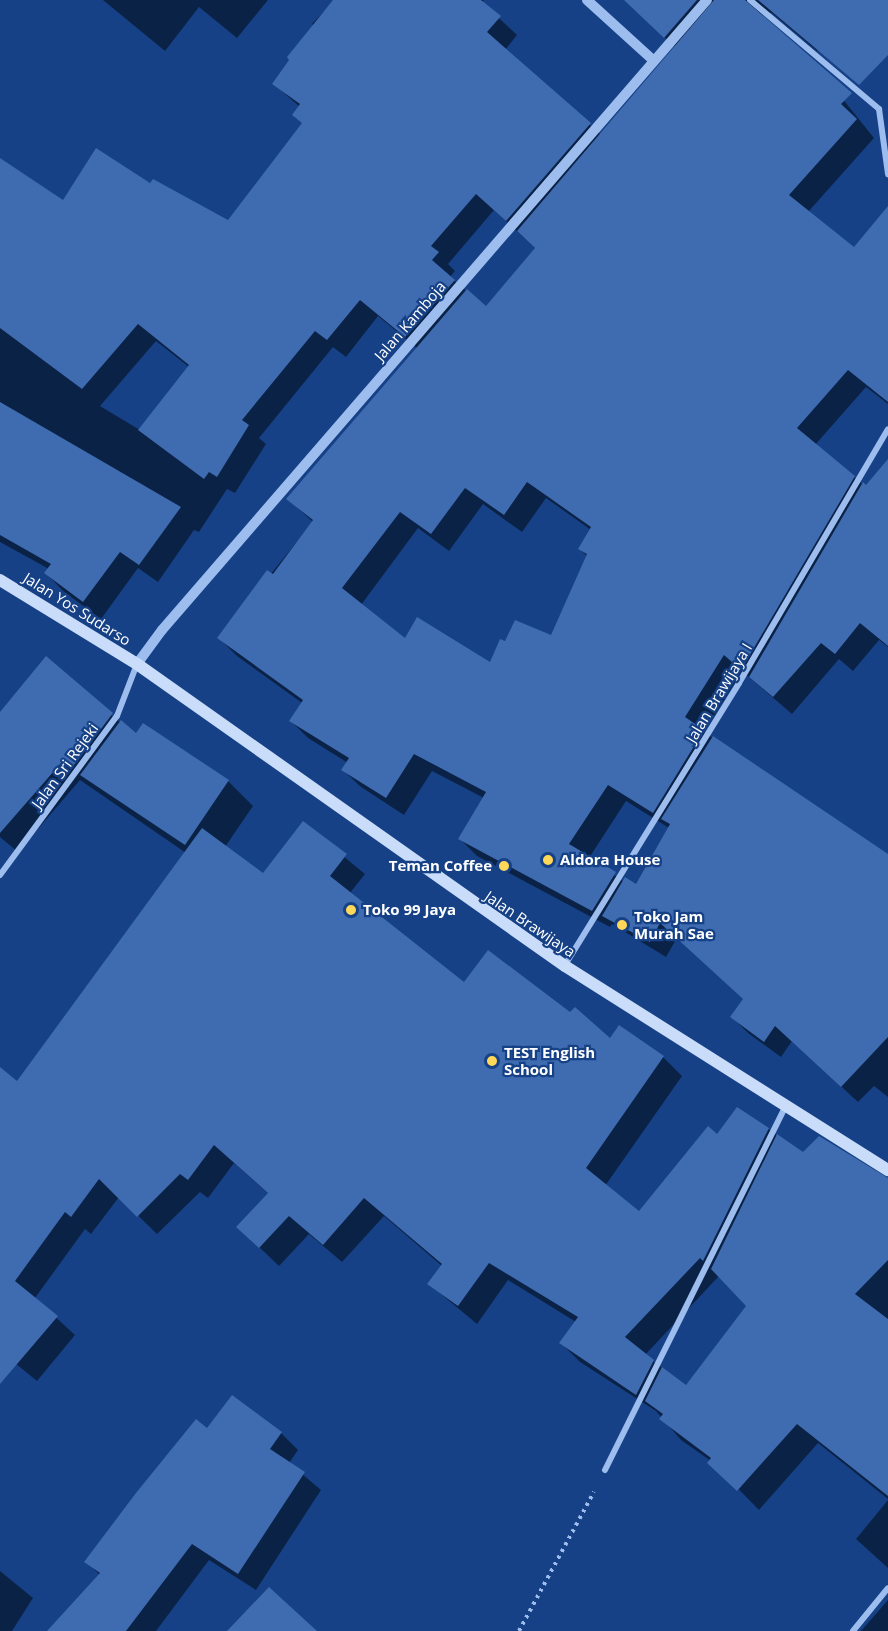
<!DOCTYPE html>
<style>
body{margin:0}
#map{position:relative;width:888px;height:1631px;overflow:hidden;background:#164186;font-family:"Open Sans",sans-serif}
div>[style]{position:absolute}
.shadow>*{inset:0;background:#0007}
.building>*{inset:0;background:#3f6bb0}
.path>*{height:4px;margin-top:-2px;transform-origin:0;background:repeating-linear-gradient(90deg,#9cbdee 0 3px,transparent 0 7.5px)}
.minor>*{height:6px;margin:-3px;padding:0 3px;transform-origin:3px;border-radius:3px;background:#9cbdee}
.tertiary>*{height:10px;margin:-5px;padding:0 5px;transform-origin:5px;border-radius:5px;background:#9cbdee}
.secondary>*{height:12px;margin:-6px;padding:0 6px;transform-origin:6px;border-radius:6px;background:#c9dcfa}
.dots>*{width:16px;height:16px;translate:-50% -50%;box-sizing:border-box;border:3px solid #164186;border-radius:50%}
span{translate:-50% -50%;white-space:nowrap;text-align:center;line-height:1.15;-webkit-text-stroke:4.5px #164186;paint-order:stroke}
.street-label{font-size:15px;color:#fff}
.poi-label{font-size:15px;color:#fff;font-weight:700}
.left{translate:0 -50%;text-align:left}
.right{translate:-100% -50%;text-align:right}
</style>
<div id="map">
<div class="shadow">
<div style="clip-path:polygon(103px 0,268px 0,237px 38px,199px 7px,165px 51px)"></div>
<div style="clip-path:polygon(evenodd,335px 0,484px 0,482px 2px,517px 35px,505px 50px,601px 135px,676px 48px,625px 0,873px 0,817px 51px,772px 13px,765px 12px,762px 18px,821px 72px,874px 138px,808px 212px,854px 249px,888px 208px,888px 404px,866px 387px,815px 445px,866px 487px,888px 461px,888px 647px,879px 640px,853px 671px,839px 659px,792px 714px,742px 671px,704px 732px,888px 856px,888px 1097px,874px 1086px,858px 1102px,792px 1041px,781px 1057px,748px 1033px,732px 1017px,745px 1000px,677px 938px,666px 957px,612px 924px,610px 927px,477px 856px,460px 839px,484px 798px,432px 771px,404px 815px,361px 787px,343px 770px,348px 763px,308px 738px,291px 721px,302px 703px,237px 656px,219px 638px,313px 522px,288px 499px,418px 349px,378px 316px,346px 357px,333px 347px,259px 438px,266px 444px,235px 493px,227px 489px,199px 532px,194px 530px,158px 582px,138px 568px,101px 619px,63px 591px,46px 573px,49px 569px,0 542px,0 162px,63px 202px,151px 185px,228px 222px,303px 124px,300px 107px,274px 84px,315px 27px,312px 24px,335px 0,494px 210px,536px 249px,486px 308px,450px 277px,455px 271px,448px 264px,494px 210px,335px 0,156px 341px,189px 367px,140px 430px,100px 406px,156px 341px,335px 0,546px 498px,591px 530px,580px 549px,587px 556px,552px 637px,506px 643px,490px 664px,405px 640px,361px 605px,418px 528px,449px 551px,483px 504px,522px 532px,546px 498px,335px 0,626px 801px,669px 828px,637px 886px,624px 882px,589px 858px,626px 801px)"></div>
<div style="clip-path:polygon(evenodd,0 714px,111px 715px,136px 735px,228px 781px,253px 806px,225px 847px,264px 875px,303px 823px,365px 874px,350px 893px,465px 984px,570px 1014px,610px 1040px,663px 1057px,682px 1076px,605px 1186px,639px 1213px,718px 1136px,768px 1129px,804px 1154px,888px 1178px,888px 1499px,818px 1443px,759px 1510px,711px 1461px,681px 1440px,656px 1411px,580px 1362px,561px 1343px,576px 1322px,508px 1280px,477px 1324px,429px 1284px,442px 1266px,384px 1216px,342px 1262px,309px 1234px,279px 1266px,257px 1245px,269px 1194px,234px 1163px,208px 1198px,200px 1192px,157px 1234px,119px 1197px,91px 1234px,85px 1229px,35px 1298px,75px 1335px,37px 1381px,10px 1359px,0 1371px,0 1069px,18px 1084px,186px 853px,80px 780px,18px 852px,0 837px,0 714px,719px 1276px,748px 1306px,687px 1387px,645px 1355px,719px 1276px)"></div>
<div style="clip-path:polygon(208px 1430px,281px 1433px,298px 1450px,289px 1463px,321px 1490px,256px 1590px,209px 1560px,156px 1631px,49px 1631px,100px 1575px,86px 1562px)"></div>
<div style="clip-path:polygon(888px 1500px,888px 1568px,856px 1539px)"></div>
<div style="clip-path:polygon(0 1571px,33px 1598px,12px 1631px,0 1631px)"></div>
<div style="clip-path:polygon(888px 1600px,888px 1631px,861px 1631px)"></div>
</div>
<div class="building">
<div style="clip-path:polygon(333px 0,481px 0,501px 16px,487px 32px,591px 123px,506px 221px,476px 194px,431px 246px,439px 252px,432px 260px,455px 280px,405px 337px,360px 300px,327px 340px,315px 331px,242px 420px,249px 425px,217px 477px,209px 472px,204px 479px,138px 430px,189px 365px,138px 324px,82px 389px,0 328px,0 158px,63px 200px,96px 148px,150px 183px,153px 179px,228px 220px,302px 123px,292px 115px,300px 104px,272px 84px,289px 60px,287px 57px)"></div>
<div style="clip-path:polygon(624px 0,697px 0,664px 38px)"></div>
<div style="clip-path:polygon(evenodd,714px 0,745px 0,852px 93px,841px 104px,857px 119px,789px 195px,854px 247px,888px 206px,888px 402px,848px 370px,797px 428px,855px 476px,741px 670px,724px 655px,685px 717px,704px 730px,653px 813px,608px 785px,569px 844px,616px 872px,592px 911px,458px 839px,486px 792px,414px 754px,386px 798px,341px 770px,349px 758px,289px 721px,303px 700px,217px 638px,267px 570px,273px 574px,313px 520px,286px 499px,467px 289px,486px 306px,535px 248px,517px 231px,714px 0,527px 482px,591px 527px,578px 549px,587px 554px,551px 635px,515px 620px,505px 641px,500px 639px,490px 662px,417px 617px,405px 638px,342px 588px,400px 512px,431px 534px,465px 488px,504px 515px,527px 482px)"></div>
<div style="clip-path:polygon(758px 0,888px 0,888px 55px,859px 85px)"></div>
<div style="clip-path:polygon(0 402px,181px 507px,139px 565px,120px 552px,83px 602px,44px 573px,51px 564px,0 535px)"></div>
<div style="clip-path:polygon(888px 459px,888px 646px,860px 623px,835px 654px,821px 643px,773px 697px,749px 677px,863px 482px,866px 485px)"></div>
<div style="clip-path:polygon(46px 656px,113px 713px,71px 769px,61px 763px,0 833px,0 712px)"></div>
<div style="clip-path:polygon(121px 720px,136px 733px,143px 723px,229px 780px,185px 845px,80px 775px)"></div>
<div style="clip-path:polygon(713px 736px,888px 854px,888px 1037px,841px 1087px,775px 1026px,764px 1042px,730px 1017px,743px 999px,660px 923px,650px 942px,602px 916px,625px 877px,636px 884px,670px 824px,661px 819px)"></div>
<div style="clip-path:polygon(303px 821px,347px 854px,330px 876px,464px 982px,488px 950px,570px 1012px,575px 1007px,610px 1038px,619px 1025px,664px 1056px,586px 1168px,639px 1211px,708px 1126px,717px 1134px,737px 1107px,769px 1128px,703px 1261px,700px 1258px,625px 1337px,654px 1360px,636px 1395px,559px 1343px,578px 1317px,489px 1263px,458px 1306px,427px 1284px,442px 1264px,364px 1198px,323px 1245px,289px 1216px,259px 1248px,236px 1227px,268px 1193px,214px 1145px,188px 1180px,180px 1174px,137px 1217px,99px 1179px,71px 1217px,65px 1212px,15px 1281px,58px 1316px,0 1384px,0 1067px,17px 1081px,202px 828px,263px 873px)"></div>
<div style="clip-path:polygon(777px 1134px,803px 1152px,819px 1136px,888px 1178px,888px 1260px,855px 1294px,888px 1319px,888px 1496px,797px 1424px,737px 1491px,707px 1463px,711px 1458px,659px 1419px,663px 1414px,645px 1401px,662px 1367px,686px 1385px,746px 1306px,711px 1269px)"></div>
<div style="clip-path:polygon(232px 1395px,282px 1432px,270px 1449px,305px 1472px,238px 1574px,192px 1544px,126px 1631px,47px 1631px,100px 1573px,84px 1562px,136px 1493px,196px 1419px,207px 1428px)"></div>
<div style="clip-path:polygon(269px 1587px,317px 1631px,227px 1631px)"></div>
</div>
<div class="path">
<div style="left:519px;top:1631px;width:158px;rotate:-61.7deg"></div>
</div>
<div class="minor">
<div style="left:750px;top:0;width:169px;rotate:40.2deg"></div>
<div style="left:879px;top:109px;width:66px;rotate:82.1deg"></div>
<div style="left:0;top:875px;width:197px;rotate:-53.7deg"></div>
<div style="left:117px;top:716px;width:56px;rotate:-69deg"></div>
<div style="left:565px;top:965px;width:331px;rotate:-58.3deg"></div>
<div style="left:739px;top:683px;width:294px;rotate:-59.6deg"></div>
<div style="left:605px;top:1470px;width:407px;rotate:-63.6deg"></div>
<div style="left:853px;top:1631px;width:55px;rotate:-50.9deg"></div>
</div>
<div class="tertiary">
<div style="left:587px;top:0;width:89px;rotate:42.3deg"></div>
<div style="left:137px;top:664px;width:42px;rotate:-53.7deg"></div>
<div style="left:162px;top:630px;width:833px;rotate:-49.14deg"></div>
</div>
<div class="secondary">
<div style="left:0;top:580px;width:161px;rotate:31.5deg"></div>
<div style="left:137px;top:664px;width:524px;rotate:35.21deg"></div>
<div style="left:565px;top:966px;width:382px;rotate:32.3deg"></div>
</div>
<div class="dots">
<div style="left:548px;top:860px;background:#ffd859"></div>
<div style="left:504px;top:866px;background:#ffd859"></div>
<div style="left:351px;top:910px;background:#ffd859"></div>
<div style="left:622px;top:925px;background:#ffd859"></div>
<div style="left:492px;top:1061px;background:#ffd859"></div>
</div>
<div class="street-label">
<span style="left:410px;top:321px;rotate:-49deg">Jalan Kamboja</span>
<span style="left:77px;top:609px;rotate:32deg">Jalan Yos Sudarso</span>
<span style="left:719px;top:693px;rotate:-59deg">Jalan Brawijaya I</span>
<span style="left:65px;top:766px;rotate:-54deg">Jalan Sri Rejeki</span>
<span style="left:530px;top:924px;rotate:34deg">Jalan Brawijaya</span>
</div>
<div class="poi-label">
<span class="left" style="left:560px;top:860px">Aldora House</span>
<span class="right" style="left:492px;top:866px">Teman Coffee</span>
<span class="left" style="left:363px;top:910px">Toko 99 Jaya</span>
<span class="left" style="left:634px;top:925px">Toko Jam<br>Murah Sae</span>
<span class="left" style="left:504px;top:1061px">TEST English<br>School</span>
</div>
</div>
